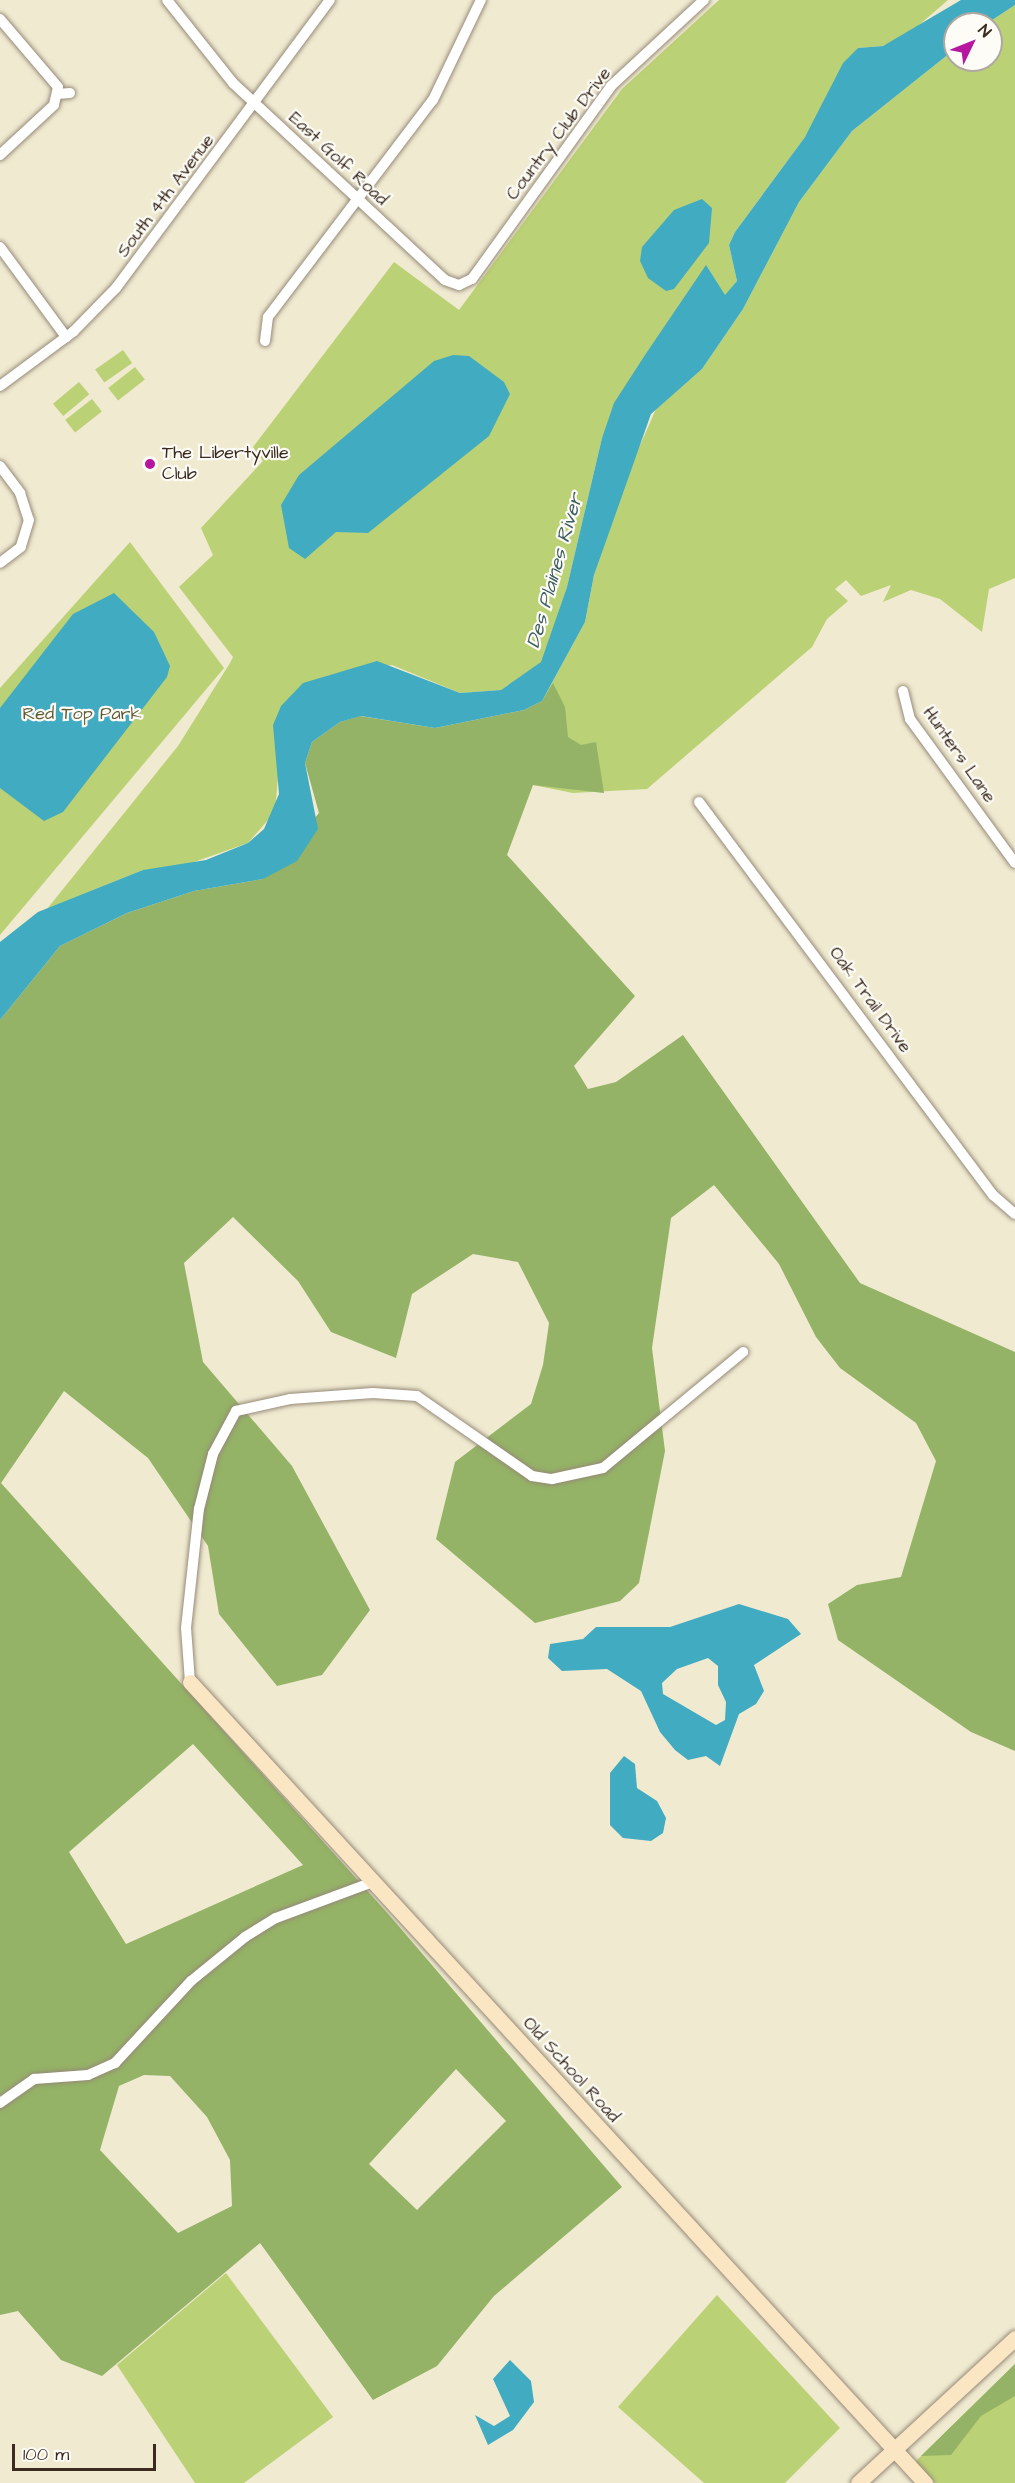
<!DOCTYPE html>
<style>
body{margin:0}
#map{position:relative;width:1015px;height:2483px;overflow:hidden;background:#f0ead1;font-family:"Architects Daughter",sans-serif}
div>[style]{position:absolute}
.green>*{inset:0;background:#bbd175;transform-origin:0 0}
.forest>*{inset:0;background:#94b366}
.water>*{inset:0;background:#41abc1}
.roads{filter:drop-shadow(0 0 2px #968a78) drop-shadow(0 0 2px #968a78)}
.street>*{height:10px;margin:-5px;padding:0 5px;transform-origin:5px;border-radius:5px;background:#fff}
.secondary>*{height:15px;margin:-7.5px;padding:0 7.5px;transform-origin:7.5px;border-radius:7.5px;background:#fbe6c4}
.dots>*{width:16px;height:16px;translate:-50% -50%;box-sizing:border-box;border:3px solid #fdfcf7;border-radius:50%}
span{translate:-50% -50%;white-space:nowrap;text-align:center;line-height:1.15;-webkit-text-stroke:4.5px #fdfcf7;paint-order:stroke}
.street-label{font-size:18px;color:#3b2a1e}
.poi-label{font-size:18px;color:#3b2a1e}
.left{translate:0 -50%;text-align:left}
.park-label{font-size:18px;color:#615c38}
.water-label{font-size:20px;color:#3d5e5f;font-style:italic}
.north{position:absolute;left:943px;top:12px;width:60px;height:60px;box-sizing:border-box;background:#fdfcf7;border:2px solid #afa8a0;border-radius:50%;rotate:47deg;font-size:16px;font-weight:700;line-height:24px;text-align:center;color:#3b2a1e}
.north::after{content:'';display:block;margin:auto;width:21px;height:27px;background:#b5179e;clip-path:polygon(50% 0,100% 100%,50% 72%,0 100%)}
.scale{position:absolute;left:12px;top:2444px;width:144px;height:27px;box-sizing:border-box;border:3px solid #3b2a1e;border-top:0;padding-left:8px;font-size:18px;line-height:21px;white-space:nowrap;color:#3b2a1e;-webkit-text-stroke:4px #fdfcf7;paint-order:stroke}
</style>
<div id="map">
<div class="green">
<div style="clip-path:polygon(719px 0,948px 0,911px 32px,883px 46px,858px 48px,805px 137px,735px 232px,729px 245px,737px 281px,725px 296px,706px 266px,602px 438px,567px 587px,542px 662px,501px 690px,460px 693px,392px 665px,327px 676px,279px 765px,275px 812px,248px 843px,177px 868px,143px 870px,47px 909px,178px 746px,230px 663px,233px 657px,179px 587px,213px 555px,201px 528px,263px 461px,253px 447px,394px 262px,459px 310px,622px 89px)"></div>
<div style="clip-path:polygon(1015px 5px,1015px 578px,989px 589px,982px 632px,940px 599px,911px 590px,883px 602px,891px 585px,861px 596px,846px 580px,835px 589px,848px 601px,827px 619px,812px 647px,647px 789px,573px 793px,533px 785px,542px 701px,585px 622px,594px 575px,627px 475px,656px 409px,702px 369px,743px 309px,799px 202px,852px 131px,955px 49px,955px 60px,991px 60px,991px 24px,986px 24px)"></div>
<div style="left:123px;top:350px;width:16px;height:34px;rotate:55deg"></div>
<div style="left:135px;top:367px;width:16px;height:34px;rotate:52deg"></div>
<div style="left:79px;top:382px;width:16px;height:34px;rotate:50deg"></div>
<div style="left:92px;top:399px;width:16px;height:34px;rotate:52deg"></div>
<div style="clip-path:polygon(130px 542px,224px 668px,0 935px,0 688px)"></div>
<div style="clip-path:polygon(226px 2273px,333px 2417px,244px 2483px,195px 2483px,117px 2365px)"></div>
<div style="clip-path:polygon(717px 2295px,840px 2428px,785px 2483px,704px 2483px,618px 2407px)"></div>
<div style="clip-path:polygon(1015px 2364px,1015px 2483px,935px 2483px,915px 2462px)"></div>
</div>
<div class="forest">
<div style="clip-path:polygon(evenodd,553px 683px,565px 707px,568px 737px,581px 745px,596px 742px,604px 793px,533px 785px,507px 855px,635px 996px,574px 1066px,588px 1089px,616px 1082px,683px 1035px,860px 1283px,1015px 1352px,1015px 1751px,971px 1732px,838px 1640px,828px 1604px,857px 1585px,901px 1577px,936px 1461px,916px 1423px,840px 1368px,816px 1337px,779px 1264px,714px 1185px,671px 1218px,652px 1348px,665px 1451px,639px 1583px,620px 1601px,535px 1623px,436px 1539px,455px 1462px,531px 1404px,543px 1365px,549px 1323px,518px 1262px,473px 1254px,412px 1294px,396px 1358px,331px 1332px,298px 1281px,233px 1217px,184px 1263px,203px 1362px,292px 1466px,370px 1610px,322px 1675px,277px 1686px,219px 1614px,208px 1546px,148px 1458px,64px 1391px,1px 1483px,390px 1916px,622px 2187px,494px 2296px,437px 2366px,373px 2400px,260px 2243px,102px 2376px,61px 2360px,18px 2311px,0 2315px,0 1020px,60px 946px,127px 913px,194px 891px,263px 879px,319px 813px,305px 763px,312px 742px,340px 722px,360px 716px,435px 728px,524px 710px,542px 701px,553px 683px,193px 1744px,303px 1865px,126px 1944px,69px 1852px,193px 1744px,553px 683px,456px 2069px,506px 2121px,417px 2210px,369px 2164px,456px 2069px,553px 683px,144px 2075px,170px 2076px,207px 2117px,230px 2160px,232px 2206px,178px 2233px,100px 2150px,119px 2086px,144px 2075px)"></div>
<div style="clip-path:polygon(1015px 2364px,1015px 2396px,981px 2416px,951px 2455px,921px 2456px)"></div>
</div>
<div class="water">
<div style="clip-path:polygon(961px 0,1015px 0,1015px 5px,986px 24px,955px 24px,955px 49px,852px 131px,799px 202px,743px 309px,702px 369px,651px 414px,594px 575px,585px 622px,542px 701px,524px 710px,435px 728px,361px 716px,340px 722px,312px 742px,305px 763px,318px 829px,297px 861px,263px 879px,194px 891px,127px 913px,60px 946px,0 1020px,0 942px,38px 912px,143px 870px,206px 860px,248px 843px,264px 829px,279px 794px,273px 725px,281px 706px,303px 683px,377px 661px,460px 693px,501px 690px,541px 662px,567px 587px,602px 438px,614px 403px,645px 355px,706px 265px,725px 295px,737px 281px,729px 245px,735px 232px,805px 137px,843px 63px,858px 48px,883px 46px)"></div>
<div style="clip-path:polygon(702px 199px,712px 208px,709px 243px,674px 289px,666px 291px,648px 278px,640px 261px,642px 247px,674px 210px)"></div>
<div style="clip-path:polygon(453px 355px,469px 356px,504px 382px,510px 394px,489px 436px,368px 533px,336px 532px,305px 559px,289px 548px,281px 505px,299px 475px,434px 361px)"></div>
<div style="clip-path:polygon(114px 593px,154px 632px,170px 666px,167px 677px,63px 812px,44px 821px,0 788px,0 708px,73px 614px)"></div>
<div style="clip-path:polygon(evenodd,739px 1604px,788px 1619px,801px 1634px,754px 1665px,764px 1691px,756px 1704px,739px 1714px,720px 1766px,706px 1756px,688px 1760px,675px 1750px,660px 1732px,641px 1691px,607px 1669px,562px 1671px,548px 1658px,550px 1644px,583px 1639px,596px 1627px,670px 1627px,739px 1604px,708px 1658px,718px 1666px,718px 1685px,726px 1702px,725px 1720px,716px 1725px,663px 1694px,662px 1683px,677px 1669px,708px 1658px)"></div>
<div style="clip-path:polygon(624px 1756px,635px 1764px,637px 1788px,657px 1801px,666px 1818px,663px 1833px,651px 1841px,623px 1838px,610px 1825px,610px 1773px)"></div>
<div style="clip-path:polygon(510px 2360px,531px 2381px,534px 2402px,513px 2430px,488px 2445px,475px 2415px,494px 2426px,510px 2416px,493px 2379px)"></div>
</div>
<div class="roads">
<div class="street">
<div style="left:167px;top:0;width:106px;rotate:51.5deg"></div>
<div style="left:233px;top:83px;width:289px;rotate:42.9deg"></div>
<div style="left:445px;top:280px;width:15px;rotate:20deg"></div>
<div style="left:459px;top:285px;width:14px;rotate:-25deg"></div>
<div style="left:472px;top:279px;width:238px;rotate:-54.2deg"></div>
<div style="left:611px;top:86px;width:127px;rotate:-42.8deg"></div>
<div style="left:0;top:19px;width:89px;rotate:49.5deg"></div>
<div style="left:58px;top:87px;width:18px;rotate:103deg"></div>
<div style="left:54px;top:105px;width:74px;rotate:137.2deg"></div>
<div style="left:57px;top:94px;width:13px;rotate:-4deg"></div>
<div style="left:0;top:247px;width:112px;rotate:53.7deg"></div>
<div style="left:265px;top:341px;width:24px;rotate:-83deg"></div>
<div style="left:268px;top:317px;width:273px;rotate:-52.8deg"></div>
<div style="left:433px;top:100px;width:111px;rotate:-64.4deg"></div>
<div style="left:0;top:386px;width:92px;rotate:-36.6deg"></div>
<div style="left:74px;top:331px;width:60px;rotate:-45.7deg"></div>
<div style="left:116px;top:288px;width:359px;rotate:-53.4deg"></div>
<div style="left:0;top:466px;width:34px;rotate:53deg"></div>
<div style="left:20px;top:493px;width:28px;rotate:72deg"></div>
<div style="left:29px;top:520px;width:28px;rotate:107deg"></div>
<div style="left:21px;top:547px;width:26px;rotate:143deg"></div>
<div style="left:903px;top:691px;width:29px;rotate:76deg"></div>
<div style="left:910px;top:719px;width:178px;rotate:53.9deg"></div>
<div style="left:699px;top:802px;width:491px;rotate:53.2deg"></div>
<div style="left:993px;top:1195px;width:29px;rotate:41deg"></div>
<div style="left:190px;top:1682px;width:54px;rotate:-94.2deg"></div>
<div style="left:186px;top:1628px;width:120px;rotate:-83.8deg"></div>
<div style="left:199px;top:1509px;width:57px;rotate:-75.7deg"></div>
<div style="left:213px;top:1454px;width:49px;rotate:-61.9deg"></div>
<div style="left:236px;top:1411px;width:55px;rotate:-12.5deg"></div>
<div style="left:290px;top:1399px;width:83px;rotate:-4.1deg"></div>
<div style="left:373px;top:1393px;width:44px;rotate:3.9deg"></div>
<div style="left:417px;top:1396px;width:140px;rotate:34.8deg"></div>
<div style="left:532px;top:1476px;width:20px;rotate:9deg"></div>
<div style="left:552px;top:1479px;width:52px;rotate:-12.2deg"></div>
<div style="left:603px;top:1468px;width:182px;rotate:-39.6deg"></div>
<div style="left:0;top:2103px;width:42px;rotate:-35.2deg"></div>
<div style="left:34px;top:2079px;width:54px;rotate:-4.2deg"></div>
<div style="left:88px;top:2075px;width:30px;rotate:-24deg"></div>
<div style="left:115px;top:2063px;width:112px;rotate:-47.2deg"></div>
<div style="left:191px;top:1981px;width:70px;rotate:-39.2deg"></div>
<div style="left:245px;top:1937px;width:36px;rotate:-32deg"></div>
<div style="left:276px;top:1918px;width:103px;rotate:-20.4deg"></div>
</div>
<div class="secondary">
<div style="left:190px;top:1682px;width:1087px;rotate:47.46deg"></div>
<div style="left:858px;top:2483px;width:214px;rotate:-42.7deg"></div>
</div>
</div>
<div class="dots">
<div style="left:150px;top:464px;background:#b5179e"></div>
</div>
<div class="street-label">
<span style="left:559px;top:134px;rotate:-53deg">Country Club Drive</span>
<span style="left:338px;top:159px;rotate:43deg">East Golf Road</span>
<span style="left:166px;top:196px;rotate:-53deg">South 4th Avenue</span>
<span style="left:959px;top:755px;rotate:55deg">Hunters Lane</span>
<span style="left:870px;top:1000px;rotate:54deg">Oak Trail Drive</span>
<span style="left:571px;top:2070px;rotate:48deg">Old School Road</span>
</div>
<div class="poi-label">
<span class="left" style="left:162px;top:464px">The Libertyville<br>Club</span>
</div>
<div class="park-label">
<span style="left:82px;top:714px">Red Top Park</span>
</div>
<div class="water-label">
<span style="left:555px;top:571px;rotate:-74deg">Des Plaines River</span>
</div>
<div class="north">N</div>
<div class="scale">100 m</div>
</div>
